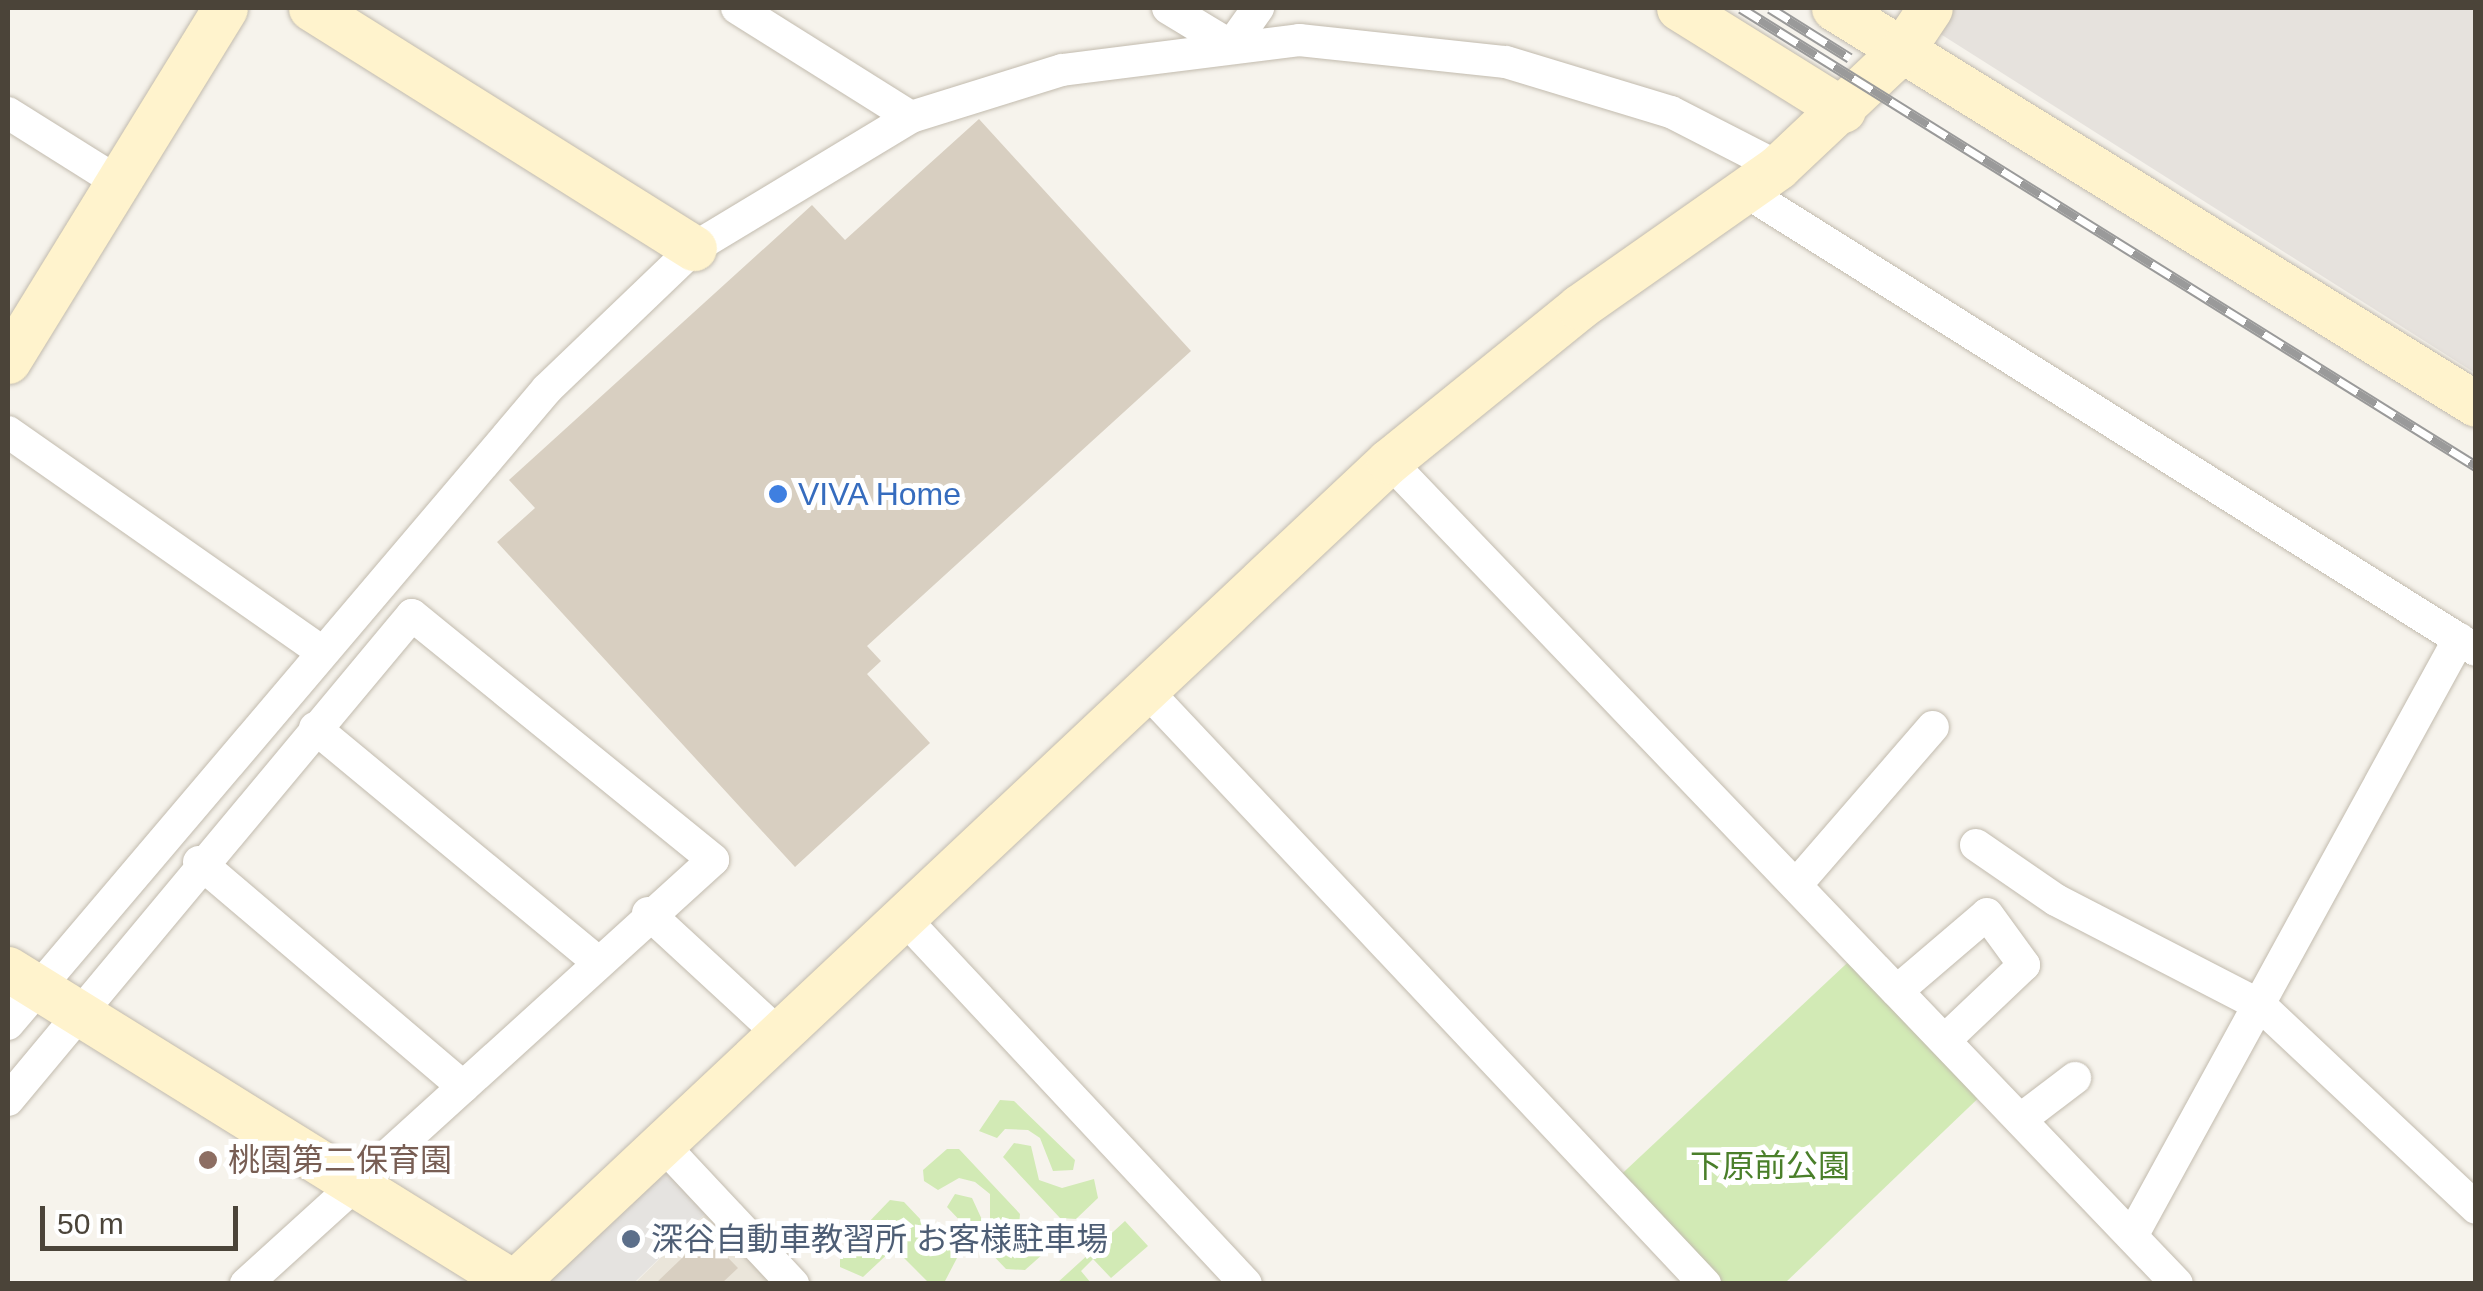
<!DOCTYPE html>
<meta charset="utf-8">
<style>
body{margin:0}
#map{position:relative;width:2483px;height:1291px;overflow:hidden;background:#f6f3ec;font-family:Arial,"Noto Sans JP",sans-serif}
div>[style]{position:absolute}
.residential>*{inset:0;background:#eae5da}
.industrial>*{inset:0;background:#e6e2dd}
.green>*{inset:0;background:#d2eab5}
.parking>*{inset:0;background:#e5e3e0}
.building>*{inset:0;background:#d8cfc1}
.roads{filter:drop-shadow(0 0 2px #c2bbae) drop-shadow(0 0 2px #c2bbae)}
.street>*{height:32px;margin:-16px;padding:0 16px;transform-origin:16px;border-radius:16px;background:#fff}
.secondary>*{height:45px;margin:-22.5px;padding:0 22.5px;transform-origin:22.5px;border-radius:22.5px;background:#fff3cd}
.rail>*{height:11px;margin-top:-5.5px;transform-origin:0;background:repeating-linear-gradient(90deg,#fff 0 22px,#9a9a9a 0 44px);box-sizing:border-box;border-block:2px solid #9a9a9a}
.dots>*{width:28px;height:28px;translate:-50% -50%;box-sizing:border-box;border:5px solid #fff;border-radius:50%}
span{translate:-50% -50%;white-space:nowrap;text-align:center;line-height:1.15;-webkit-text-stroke:10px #fff;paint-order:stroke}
.shop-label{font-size:32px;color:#366cbe}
.left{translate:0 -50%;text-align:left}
.education-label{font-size:32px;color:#785e54}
.park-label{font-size:32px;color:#4a7f2a}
.service-label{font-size:32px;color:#4e5e75}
.frame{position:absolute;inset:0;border:10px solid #4b4439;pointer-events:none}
.scale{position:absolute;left:40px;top:1206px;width:198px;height:45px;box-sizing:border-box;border:5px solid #4b4439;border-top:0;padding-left:12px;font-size:30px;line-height:35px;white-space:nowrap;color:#4b4439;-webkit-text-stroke:8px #fff;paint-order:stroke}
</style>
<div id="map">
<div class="residential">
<div style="clip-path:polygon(710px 1209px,782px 1284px,634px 1284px)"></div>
</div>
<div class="industrial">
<div style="clip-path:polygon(1899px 8px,2475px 8px,2475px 373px,1931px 28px)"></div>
</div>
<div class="green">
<div style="clip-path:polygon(1860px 951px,1990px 1087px,1785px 1283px,1705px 1283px,1611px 1184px)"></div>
<div style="clip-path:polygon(1000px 1100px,1014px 1101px,1075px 1160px,1073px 1170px,1053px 1171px,1040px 1138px,1028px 1130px,1005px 1129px,997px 1138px,979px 1131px)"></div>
<div style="clip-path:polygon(1014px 1143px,1031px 1146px,1039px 1180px,1062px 1188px,1094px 1179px,1098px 1198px,1076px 1219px,1060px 1218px,1003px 1157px)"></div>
<div style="clip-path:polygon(947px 1149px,959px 1149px,1020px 1214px,1019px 1225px,990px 1223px,990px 1194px,975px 1182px,959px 1178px,938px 1190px,924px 1181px,923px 1170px)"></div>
<div style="clip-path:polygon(955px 1194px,972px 1198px,990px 1237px,1036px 1232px,1043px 1254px,1025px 1270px,1006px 1269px,947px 1207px)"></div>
<div style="clip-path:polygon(890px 1200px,904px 1202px,957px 1258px,944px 1283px,929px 1283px,894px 1248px,863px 1277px,840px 1267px,840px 1252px)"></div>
<div style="clip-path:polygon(1125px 1221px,1148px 1246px,1111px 1278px,1093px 1259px,1081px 1271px,1091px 1283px,1057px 1283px)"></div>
</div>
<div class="parking">
<div style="clip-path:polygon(664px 1164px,710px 1209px,634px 1283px,536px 1284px)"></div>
</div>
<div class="building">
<div style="clip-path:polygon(979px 119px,1191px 351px,867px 646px,881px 661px,867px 674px,930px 743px,795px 867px,497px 542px,535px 508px,509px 480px,812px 205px,845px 240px)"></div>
<div style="clip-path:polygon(706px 1235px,738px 1268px,721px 1284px,655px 1284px)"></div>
</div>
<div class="roads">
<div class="street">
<div style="left:737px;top:8px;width:205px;rotate:32.1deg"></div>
<div style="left:1168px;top:8px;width:74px;rotate:31.1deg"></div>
<div style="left:1231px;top:46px;width:47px;rotate:-54.6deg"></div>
<div style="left:8px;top:113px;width:130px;rotate:32.1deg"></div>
<div style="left:1743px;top:190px;width:865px;rotate:32.11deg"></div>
<div style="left:8px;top:432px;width:380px;rotate:35deg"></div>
<div style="left:1389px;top:461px;width:1139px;rotate:46.24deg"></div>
<div style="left:1146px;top:690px;width:816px;rotate:46.74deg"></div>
<div style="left:315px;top:728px;width:364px;rotate:39.6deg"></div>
<div style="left:1976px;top:845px;width:97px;rotate:34.5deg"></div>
<div style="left:2056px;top:900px;width:231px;rotate:27.3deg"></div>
<div style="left:2261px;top:1006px;width:295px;rotate:43.2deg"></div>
<div style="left:199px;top:862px;width:347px;rotate:40.4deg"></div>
<div style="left:1796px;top:885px;width:209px;rotate:-49.1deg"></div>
<div style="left:648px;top:913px;width:178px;rotate:42.7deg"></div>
<div style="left:903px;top:917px;width:502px;rotate:46.94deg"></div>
<div style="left:1897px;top:991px;width:118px;rotate:-40.5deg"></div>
<div style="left:1987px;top:914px;width:63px;rotate:54deg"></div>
<div style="left:2024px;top:965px;width:109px;rotate:136.5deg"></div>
<div style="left:8px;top:1024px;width:833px;rotate:-49.67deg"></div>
<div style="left:547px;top:389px;width:204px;rotate:-43.8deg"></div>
<div style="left:694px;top:248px;width:253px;rotate:-31.1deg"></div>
<div style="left:911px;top:117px;width:158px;rotate:-17.3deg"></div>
<div style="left:1062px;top:70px;width:239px;rotate:-7.2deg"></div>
<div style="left:1299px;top:40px;width:208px;rotate:6.1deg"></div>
<div style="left:1506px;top:62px;width:172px;rotate:16.9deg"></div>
<div style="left:1671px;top:112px;width:120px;rotate:27.2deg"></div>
<div style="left:8px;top:1100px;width:631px;rotate:-50.21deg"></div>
<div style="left:412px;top:615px;width:388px;rotate:39.1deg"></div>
<div style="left:713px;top:860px;width:631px;rotate:137.76deg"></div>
<div style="left:2021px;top:1119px;width:68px;rotate:-37.2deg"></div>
<div style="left:662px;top:1144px;width:192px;rotate:46.9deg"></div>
<div style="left:2132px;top:1236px;width:681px;rotate:-61.29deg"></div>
</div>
<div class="secondary">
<div style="left:311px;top:8px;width:452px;rotate:32.1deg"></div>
<div style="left:1679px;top:8px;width:193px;rotate:31.9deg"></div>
<div style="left:1834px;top:8px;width:754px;rotate:31.67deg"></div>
<div style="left:8px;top:361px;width:414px;rotate:-58.4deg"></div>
<div style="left:8px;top:969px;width:596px;rotate:31.82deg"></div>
<div style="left:514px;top:1283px;width:1201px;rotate:-43.21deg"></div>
<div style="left:1389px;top:461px;width:245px;rotate:-39deg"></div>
<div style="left:1579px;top:307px;width:243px;rotate:-35.1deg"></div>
<div style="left:1778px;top:167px;width:170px;rotate:-43.3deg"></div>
<div style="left:1902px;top:50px;width:50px;rotate:-56.3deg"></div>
</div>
</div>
<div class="rail">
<div style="left:1741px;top:8px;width:866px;rotate:31.93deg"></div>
<div style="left:1770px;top:8px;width:94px;rotate:32deg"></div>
</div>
<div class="dots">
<div style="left:778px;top:494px;background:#3f7fe0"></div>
<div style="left:208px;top:1160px;background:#8d6e63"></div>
<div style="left:631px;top:1239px;background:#5c6f8a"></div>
</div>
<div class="shop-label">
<span class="left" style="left:798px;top:494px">VIVA Home</span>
</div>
<div class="education-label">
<span class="left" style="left:228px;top:1160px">桃園第二保育園</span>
</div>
<div class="park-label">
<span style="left:1770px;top:1166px">下原前公園</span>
</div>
<div class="service-label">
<span class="left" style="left:651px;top:1239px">深谷自動車教習所 お客様駐車場</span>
</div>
<div class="frame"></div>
<div class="scale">50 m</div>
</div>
